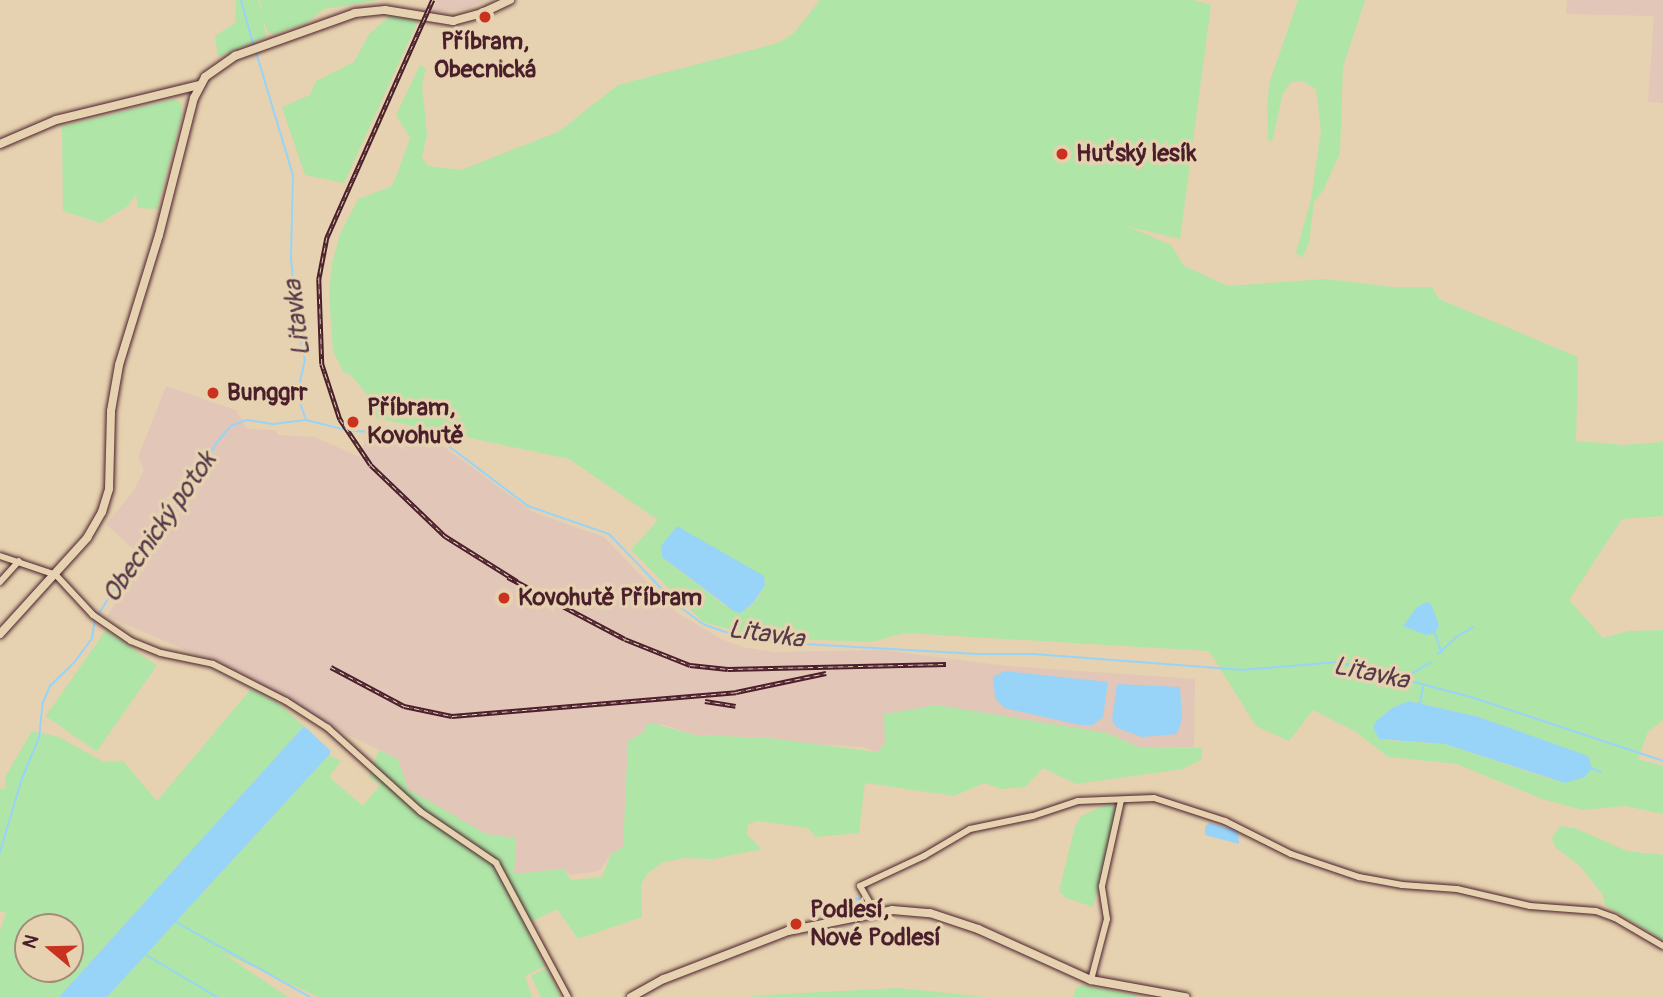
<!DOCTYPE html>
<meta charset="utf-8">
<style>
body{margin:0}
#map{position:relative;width:1663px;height:997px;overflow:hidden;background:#e6d2b0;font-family:Pangolin,sans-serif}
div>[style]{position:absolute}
.built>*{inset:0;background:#e2c6b8}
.green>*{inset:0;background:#afe5a7;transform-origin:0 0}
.water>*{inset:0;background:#98d4f8}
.stream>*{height:2px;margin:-1px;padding:0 1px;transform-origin:1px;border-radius:1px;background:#98d4f8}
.roads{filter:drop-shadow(0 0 2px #4a1f2b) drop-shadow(0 0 2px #4a1f2b)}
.street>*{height:6px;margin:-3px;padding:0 3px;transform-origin:3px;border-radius:3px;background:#e6d2b0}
.secondary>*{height:8px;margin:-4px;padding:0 4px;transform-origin:4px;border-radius:4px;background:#e6d2b0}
.rail>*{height:4.5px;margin-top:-2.25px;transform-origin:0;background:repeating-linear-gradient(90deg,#e6d2b0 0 5px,#4a1f2b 0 10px);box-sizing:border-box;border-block:2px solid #4a1f2b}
.dots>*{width:19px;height:19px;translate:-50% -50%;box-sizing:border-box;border:4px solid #e6d2b0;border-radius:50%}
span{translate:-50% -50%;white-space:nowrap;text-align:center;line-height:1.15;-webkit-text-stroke:7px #e6d2b0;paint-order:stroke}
.poi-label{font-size:24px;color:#4a1f2b;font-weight:700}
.left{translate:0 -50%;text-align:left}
.water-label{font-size:26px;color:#563a4a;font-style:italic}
.north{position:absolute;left:14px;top:913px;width:70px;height:70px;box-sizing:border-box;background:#e6d2b0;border:2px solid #a88a7b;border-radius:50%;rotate:289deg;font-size:19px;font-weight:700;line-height:28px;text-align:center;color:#4a1f2b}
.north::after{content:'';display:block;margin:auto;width:24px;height:32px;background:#c8321e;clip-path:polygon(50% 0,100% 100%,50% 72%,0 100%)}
</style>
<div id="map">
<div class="built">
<div style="clip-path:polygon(437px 0,486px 0,465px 9px,431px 12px)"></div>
<div style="clip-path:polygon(1567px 0,1663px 0,1663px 103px,1648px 102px,1654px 16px,1566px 14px)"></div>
<div style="clip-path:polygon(166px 386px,236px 410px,247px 429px,275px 430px,278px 435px,315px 437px,362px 458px,365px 437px,443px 446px,533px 512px,604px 537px,676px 612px,721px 639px,743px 647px,774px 652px,882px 650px,1007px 666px,1195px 679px,1194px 747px,1139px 747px,1107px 733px,1081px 731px,885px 743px,878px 752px,862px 747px,797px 743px,769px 738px,695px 735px,661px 724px,628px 741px,623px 847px,611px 854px,599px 871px,571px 875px,563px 869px,514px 874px,516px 838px,486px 835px,408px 789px,398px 759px,342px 732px,252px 679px,107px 616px,144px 559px,106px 524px,135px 489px,144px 470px,138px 457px)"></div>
</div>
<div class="green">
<div style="clip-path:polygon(236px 0,258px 0,261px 10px,260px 0,378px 0,324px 9px,306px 23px,274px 34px,268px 32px,263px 21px,266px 37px,218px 57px,215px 36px,235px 23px)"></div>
<div style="clip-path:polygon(evenodd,820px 0,1193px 0,1211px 5px,1180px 239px,1126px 226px,1171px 245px,1184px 266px,1228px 286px,1325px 279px,1393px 287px,1432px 287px,1439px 299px,1578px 357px,1576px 441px,1624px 445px,1663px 442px,1663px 516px,1622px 519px,1569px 600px,1603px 638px,1628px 631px,1663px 630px,1663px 720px,1648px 732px,1638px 759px,1663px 766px,1663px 814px,1625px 806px,1583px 810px,1542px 799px,1457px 764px,1388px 757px,1356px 732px,1313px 710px,1289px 741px,1256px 726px,1209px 651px,904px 633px,872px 642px,761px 638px,703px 622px,631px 550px,658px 520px,569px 459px,376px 418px,368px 396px,350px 374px,344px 373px,333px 351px,329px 292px,332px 263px,340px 234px,358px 199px,390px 187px,395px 180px,410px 138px,396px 115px,420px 65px,426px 68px,422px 85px,427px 135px,422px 157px,428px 166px,461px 170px,558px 132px,618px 85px,778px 43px,794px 33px,820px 0,677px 526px,766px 581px,757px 600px,746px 609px,724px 605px,662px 557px,661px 546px,677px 526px,820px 0,1409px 701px,1479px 717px,1520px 732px,1553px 780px,1445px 744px,1383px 740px,1376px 721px,1392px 708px,1409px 701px)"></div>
<div style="clip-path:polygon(1298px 0,1365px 0,1343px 67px,1340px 153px,1323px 191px,1314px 202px,1309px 243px,1302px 258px,1296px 253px,1311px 199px,1321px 131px,1316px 89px,1302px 81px,1292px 82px,1283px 93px,1272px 142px,1268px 139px,1267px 103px,1270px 81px)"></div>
<div style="clip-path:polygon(390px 16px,418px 21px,344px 183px,305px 175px,282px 107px,310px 95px,316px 81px,354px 62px,369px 34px)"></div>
<div style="clip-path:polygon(175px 99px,181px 103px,182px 115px,157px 209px,138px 208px,136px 194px,128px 206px,100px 223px,63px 211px,62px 126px)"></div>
<div style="left:106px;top:630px;width:62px;height:105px;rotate:35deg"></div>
<div style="clip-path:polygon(evenodd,251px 689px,279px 704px,304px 726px,59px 997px,0 997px,0 931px,6px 913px,0 911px,0 788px,5px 790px,5px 777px,32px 731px,59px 737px,104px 762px,123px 761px,157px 801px,251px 689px,28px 927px,70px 927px,70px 969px,28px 969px,28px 927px)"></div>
<div style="clip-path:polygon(937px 705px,1107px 733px,1139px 747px,1202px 748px,1202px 759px,1183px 769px,1076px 784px,1043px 768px,1025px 787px,1001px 789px,984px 783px,954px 796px,865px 783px,859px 833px,816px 837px,808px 828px,758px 821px,748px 824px,747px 835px,762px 849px,713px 859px,684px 858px,663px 862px,648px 873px,641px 884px,642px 917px,578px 939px,557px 909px,525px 925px,545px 966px,525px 976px,532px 997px,319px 997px,221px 952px,288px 997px,107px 997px,329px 755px,341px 761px,329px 777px,363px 806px,380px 785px,369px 776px,379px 750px,398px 759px,408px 789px,486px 834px,516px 838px,514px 874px,564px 869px,571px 880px,602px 877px,611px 854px,623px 847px,628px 741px,645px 731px,644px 727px,652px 723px,695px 735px,769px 738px,878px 752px,885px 743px,884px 714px)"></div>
<div style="clip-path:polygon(1110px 803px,1117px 811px,1093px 907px,1066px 898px,1059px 891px,1075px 826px,1081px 816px)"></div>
<div style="clip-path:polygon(1560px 826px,1575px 828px,1627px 851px,1663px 855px,1663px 940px,1605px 905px,1603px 895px,1580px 866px,1555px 847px,1552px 838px)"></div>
<div style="clip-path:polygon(546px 968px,561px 997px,541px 997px,531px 976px)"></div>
<div style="clip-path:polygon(1081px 985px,1135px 995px,1139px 997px,1073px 997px,1076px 988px)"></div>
<div style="clip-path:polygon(898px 988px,986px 997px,748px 997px,765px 995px)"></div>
</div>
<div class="water">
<div style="clip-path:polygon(677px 526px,764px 576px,765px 585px,754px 602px,741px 613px,735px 612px,662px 557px,661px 546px)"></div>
<div style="clip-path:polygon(1427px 602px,1431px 604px,1439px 625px,1435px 633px,1426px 635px,1403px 626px,1417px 607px)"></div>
<div style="clip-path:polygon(1005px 671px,1108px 682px,1103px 717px,1093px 725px,1080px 725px,1004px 708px,995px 698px,993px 677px)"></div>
<div style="clip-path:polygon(1117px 684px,1180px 687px,1182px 719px,1177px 734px,1142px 737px,1117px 728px,1112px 720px)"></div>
<div style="clip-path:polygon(1409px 701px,1479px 717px,1588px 756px,1592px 768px,1585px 777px,1565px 783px,1445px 744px,1379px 739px,1373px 727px,1376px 721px,1392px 708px)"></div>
<div style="clip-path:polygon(304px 726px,331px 751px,329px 755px,107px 997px,59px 997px)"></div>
<div style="clip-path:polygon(1210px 823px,1238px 831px,1239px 844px,1205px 835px,1205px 826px)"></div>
<div style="clip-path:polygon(856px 897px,862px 898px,868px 907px,848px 912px,847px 903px)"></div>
</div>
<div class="stream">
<div style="left:241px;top:0;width:49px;rotate:74.5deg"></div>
<div style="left:256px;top:52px;width:128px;rotate:73.3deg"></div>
<div style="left:293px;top:175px;width:84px;rotate:91.4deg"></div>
<div style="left:291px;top:259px;width:71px;rotate:84.4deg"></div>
<div style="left:298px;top:330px;width:31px;rotate:77deg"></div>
<div style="left:305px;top:360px;width:35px;rotate:103deg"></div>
<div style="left:297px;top:394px;width:28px;rotate:71deg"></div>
<div style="left:306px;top:420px;width:45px;rotate:14deg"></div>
<div style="left:350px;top:431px;width:34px;rotate:2deg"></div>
<div style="left:384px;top:432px;width:63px;rotate:11deg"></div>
<div style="left:446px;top:444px;width:103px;rotate:37.1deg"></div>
<div style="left:528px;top:506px;width:86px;rotate:19.1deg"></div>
<div style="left:609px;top:534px;width:98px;rotate:46.2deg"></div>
<div style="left:677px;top:605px;width:34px;rotate:36deg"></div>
<div style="left:705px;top:625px;width:37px;rotate:19deg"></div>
<div style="left:740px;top:637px;width:30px;rotate:9deg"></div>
<div style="left:770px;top:642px;width:207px;rotate:3.3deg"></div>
<div style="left:977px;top:654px;width:57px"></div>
<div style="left:1034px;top:654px;width:210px;rotate:4.4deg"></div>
<div style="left:1243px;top:670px;width:96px;rotate:-4.8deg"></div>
<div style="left:1339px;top:662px;width:140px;rotate:14.9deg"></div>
<div style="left:1474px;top:698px;width:199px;rotate:18.4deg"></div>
<div style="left:98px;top:615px;width:72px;rotate:-58.1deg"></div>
<div style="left:136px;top:554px;width:75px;rotate:-49.9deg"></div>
<div style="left:184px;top:497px;width:64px;rotate:-59deg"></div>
<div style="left:217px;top:442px;width:21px;rotate:-49deg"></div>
<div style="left:231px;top:426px;width:17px;rotate:-21deg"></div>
<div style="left:247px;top:420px;width:26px;rotate:9deg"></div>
<div style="left:273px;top:424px;width:31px;rotate:-7deg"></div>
<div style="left:1435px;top:633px;width:20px;rotate:72deg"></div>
<div style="left:1438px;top:654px;width:25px;rotate:-43deg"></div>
<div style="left:1456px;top:637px;width:20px;rotate:-30deg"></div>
<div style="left:1402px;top:679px;width:34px;rotate:-30deg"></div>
<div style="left:1420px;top:703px;width:16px;rotate:-79deg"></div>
<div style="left:1589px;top:767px;width:13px;rotate:23deg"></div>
<div style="left:0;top:852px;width:77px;rotate:-73.4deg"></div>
<div style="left:22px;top:778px;width:43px;rotate:-67deg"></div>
<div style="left:39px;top:738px;width:36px;rotate:-84deg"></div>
<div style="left:43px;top:702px;width:17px;rotate:-66deg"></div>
<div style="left:50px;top:686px;width:33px;rotate:-44deg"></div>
<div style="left:74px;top:663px;width:31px;rotate:-54deg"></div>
<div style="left:92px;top:638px;width:19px;rotate:-81deg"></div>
<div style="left:174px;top:921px;width:156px;rotate:29.2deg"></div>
<div style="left:146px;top:955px;width:82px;rotate:30.6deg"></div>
</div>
<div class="roads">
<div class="street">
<div style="left:0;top:556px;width:59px;rotate:18.7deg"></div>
<div style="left:56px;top:575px;width:54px;rotate:47.2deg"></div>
<div style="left:93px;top:615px;width:46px;rotate:34.4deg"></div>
<div style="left:131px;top:641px;width:32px;rotate:22deg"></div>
<div style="left:161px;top:653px;width:53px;rotate:11.9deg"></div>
<div style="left:213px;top:664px;width:82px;rotate:26.9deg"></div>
<div style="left:286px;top:701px;width:50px;rotate:32.7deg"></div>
<div style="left:328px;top:728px;width:125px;rotate:42.1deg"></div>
<div style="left:421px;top:812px;width:91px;rotate:34.2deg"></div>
<div style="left:496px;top:863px;width:152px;rotate:61.8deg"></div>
<div style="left:0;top:582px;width:28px;rotate:-48deg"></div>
<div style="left:875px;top:912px;width:30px;rotate:-120deg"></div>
<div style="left:860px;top:886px;width:71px;rotate:-25.1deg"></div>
<div style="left:924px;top:856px;width:53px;rotate:-30.4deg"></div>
<div style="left:970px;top:829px;width:64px;rotate:-11.7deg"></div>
<div style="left:1033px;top:816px;width:47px;rotate:-18.4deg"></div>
<div style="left:1078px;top:801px;width:76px;rotate:-2.3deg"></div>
<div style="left:1154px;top:798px;width:75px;rotate:17.9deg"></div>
<div style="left:1225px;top:821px;width:74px;rotate:26.6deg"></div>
<div style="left:1291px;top:854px;width:72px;rotate:18.7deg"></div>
<div style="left:1359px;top:877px;width:44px;rotate:10.5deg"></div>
<div style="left:1402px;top:885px;width:55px;rotate:4.2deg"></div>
<div style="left:1457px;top:889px;width:75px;rotate:13.1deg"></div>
<div style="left:1530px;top:906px;width:66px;rotate:4.3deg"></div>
<div style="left:1596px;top:911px;width:20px;rotate:20deg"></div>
<div style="left:1615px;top:918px;width:56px;rotate:30.3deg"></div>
<div style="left:1091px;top:980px;width:63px;rotate:-75.3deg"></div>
<div style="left:1107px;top:919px;width:33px;rotate:-99deg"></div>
<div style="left:1102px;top:886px;width:88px;rotate:-77.5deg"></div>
</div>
<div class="secondary">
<div style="left:0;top:144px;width:61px;rotate:-23.2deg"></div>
<div style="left:56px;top:120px;width:148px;rotate:-13.7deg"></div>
<div style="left:0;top:634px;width:130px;rotate:-47.8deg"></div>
<div style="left:87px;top:538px;width:30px;rotate:-60deg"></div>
<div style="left:102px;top:512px;width:24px;rotate:-73deg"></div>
<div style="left:109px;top:489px;width:78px;rotate:-88.5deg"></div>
<div style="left:111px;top:411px;width:47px;rotate:-80.1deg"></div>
<div style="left:119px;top:365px;width:136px;rotate:-72.9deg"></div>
<div style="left:159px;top:235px;width:141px;rotate:-75.7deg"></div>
<div style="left:194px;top:98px;width:24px;rotate:-62deg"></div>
<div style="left:205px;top:77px;width:37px;rotate:-35deg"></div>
<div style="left:235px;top:56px;width:127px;rotate:-19.7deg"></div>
<div style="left:355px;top:13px;width:30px;rotate:-6deg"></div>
<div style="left:385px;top:10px;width:69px;rotate:9.2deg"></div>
<div style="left:453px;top:21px;width:30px;rotate:-15deg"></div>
<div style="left:482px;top:13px;width:31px;rotate:-25deg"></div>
<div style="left:631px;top:997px;width:38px;rotate:-29deg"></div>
<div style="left:664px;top:979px;width:133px;rotate:-21.2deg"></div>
<div style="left:788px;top:931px;width:106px;rotate:-11.4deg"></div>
<div style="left:892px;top:910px;width:38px;rotate:5deg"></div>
<div style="left:930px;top:913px;width:51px;rotate:18.4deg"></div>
<div style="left:978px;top:929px;width:124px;rotate:24.3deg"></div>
<div style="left:1091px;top:980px;width:96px;rotate:10.3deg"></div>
</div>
</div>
<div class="rail">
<div style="left:433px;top:0;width:261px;rotate:114deg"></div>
<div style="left:327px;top:238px;width:42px;rotate:101deg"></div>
<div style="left:319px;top:279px;width:85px;rotate:88deg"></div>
<div style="left:322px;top:364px;width:58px;rotate:71.9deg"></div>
<div style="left:340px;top:419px;width:55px;rotate:56deg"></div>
<div style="left:371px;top:465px;width:103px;rotate:43.8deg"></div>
<div style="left:445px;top:536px;width:85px;rotate:32deg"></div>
<div style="left:508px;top:577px;width:132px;rotate:27.9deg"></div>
<div style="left:625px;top:639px;width:70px;rotate:21.8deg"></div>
<div style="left:690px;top:665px;width:38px;rotate:6deg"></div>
<div style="left:728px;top:669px;width:218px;rotate:-1.3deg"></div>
<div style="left:331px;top:667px;width:83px;rotate:28.1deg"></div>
<div style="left:404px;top:706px;width:49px;rotate:11.8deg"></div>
<div style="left:452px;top:716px;width:285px;rotate:-4.8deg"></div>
<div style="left:736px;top:692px;width:92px;rotate:-11.9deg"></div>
<div style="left:705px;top:701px;width:31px;rotate:9deg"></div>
</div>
<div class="dots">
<div style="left:485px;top:17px;background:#c8321e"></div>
<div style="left:1062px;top:154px;background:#c8321e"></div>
<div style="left:213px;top:393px;background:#c8321e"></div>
<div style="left:353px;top:422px;background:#c8321e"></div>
<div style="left:504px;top:598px;background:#c8321e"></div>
<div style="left:796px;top:924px;background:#c8321e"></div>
</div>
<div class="poi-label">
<span style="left:485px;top:56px">Příbram,<br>Obecnická</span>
<span class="left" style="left:1076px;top:154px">Huťský lesík</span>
<span class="left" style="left:227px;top:393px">Bunggrr</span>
<span class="left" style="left:367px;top:422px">Příbram,<br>Kovohutě</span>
<span class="left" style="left:518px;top:598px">Kovohutě Příbram</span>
<span class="left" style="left:810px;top:924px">Podlesí,<br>Nové Podlesí</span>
</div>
<div class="water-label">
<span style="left:298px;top:318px;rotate:-97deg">Litavka</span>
<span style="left:160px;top:528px;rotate:-55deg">Obecnický potok</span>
<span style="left:766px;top:635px;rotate:8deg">Litavka</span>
<span style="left:1371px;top:674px;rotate:12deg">Litavka</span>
</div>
<div class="north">N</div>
</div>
